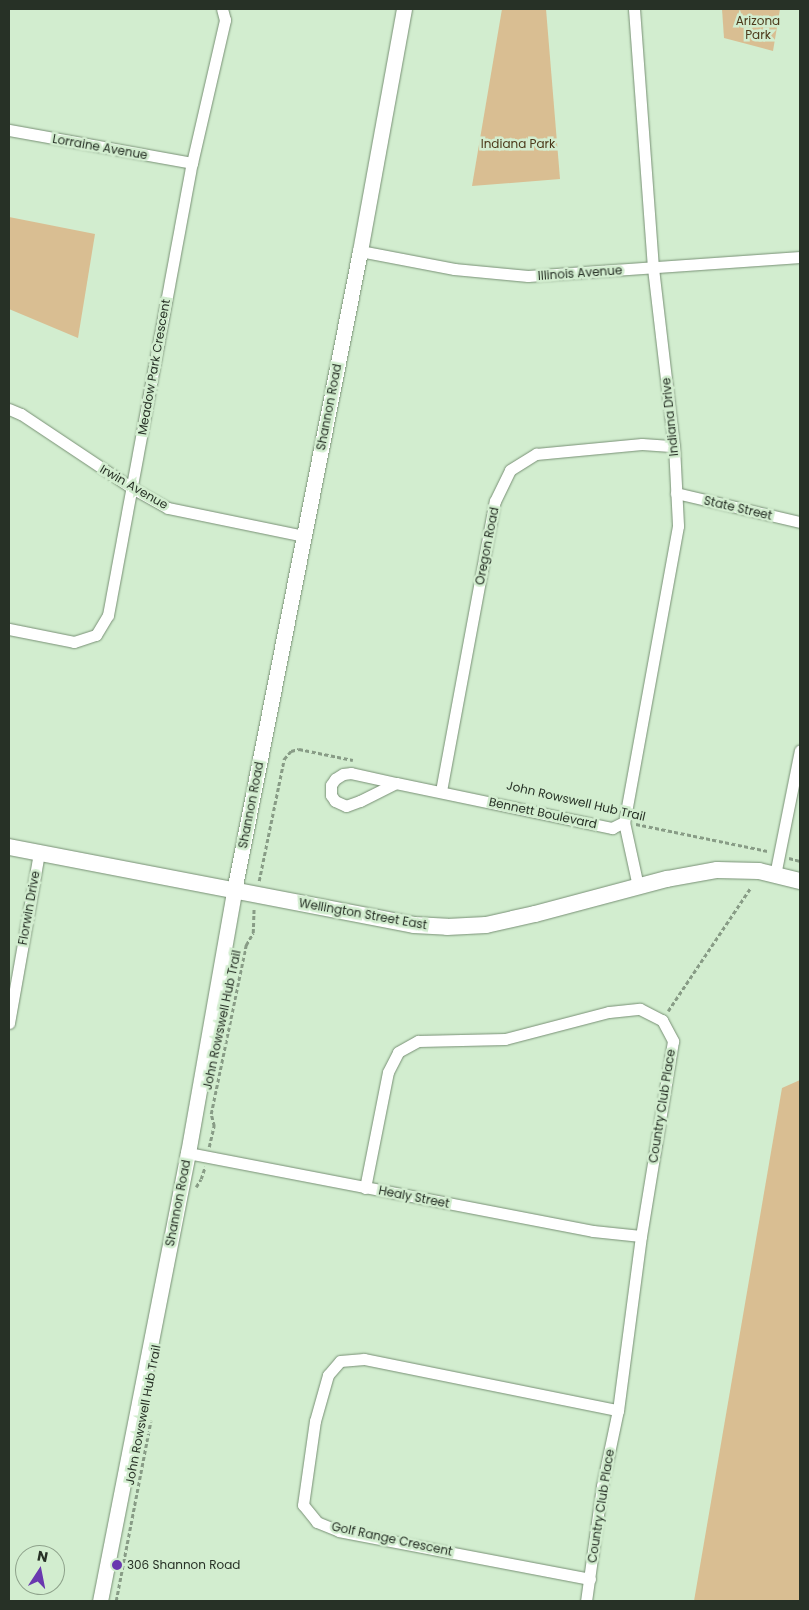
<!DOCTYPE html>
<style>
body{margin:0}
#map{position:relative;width:809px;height:1610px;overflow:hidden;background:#d2edcf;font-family:Poppins,sans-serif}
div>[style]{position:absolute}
.green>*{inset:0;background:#d9be92}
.path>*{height:2.5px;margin-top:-1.25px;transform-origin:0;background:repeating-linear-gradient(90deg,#889c86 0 4px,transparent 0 6.5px)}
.roads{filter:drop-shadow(0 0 1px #789075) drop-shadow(0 0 1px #789075)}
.minor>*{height:11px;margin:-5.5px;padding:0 5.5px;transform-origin:5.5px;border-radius:5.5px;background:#fff}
.tertiary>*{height:15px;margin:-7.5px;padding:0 7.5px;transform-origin:7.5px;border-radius:7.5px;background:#fff}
.secondary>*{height:16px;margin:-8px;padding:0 8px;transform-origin:8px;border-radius:8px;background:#fff}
.dots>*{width:14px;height:14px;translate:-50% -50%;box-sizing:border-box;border:2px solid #d2edcf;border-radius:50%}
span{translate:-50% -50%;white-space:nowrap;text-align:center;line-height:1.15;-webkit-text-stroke:5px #d2edcf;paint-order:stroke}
.park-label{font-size:12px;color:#4c391a}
.street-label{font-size:12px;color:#273126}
.poi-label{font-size:12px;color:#273126}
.left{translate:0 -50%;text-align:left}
.frame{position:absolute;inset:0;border:10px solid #273126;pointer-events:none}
.north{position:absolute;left:15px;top:1545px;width:50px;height:50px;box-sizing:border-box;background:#d2edcf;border:1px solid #8ea28b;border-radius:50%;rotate:11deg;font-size:14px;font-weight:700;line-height:20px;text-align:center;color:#273126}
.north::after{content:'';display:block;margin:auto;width:18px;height:22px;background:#6938af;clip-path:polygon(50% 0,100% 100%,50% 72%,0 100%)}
</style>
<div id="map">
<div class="green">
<div style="clip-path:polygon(502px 9px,546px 9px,560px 179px,472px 186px)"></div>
<div style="clip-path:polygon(722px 9px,780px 9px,773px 51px,724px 38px)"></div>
<div style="clip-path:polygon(9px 217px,95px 234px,78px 338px,9px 309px)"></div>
<div style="clip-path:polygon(800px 1080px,800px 1601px,694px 1601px,782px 1088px)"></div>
</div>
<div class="path">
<div style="left:636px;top:824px;width:135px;rotate:11.6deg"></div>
<div style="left:789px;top:858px;width:11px;rotate:15deg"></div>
<div style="left:259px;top:881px;width:125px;rotate:-78.4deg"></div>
<div style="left:284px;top:759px;width:11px;rotate:-49deg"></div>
<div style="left:291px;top:751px;width:8px;rotate:-14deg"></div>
<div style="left:299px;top:749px;width:55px;rotate:11.5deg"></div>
<div style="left:668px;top:1011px;width:149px;rotate:-56.2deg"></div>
<div style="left:209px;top:1147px;width:22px;rotate:-77deg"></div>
<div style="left:214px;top:1126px;width:12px;rotate:-104deg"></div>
<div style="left:211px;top:1114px;width:173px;rotate:-78.3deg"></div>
<div style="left:246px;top:945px;width:14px;rotate:-60deg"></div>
<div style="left:253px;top:933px;width:24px;rotate:-88deg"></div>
<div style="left:196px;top:1187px;width:9px;rotate:-58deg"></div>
<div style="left:201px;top:1179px;width:13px;rotate:-72deg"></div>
<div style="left:116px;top:1601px;width:184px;rotate:-79.1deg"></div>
</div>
<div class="roads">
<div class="minor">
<div style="left:634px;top:9px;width:260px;rotate:85.8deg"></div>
<div style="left:653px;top:268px;width:179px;rotate:83.3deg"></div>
<div style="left:674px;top:446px;width:80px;rotate:87.1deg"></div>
<div style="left:678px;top:526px;width:301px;rotate:100.3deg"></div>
<div style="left:624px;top:822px;width:66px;rotate:77.7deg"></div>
<div style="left:9px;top:130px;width:186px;rotate:10.2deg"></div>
<div style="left:360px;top:251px;width:96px;rotate:10.8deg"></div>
<div style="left:454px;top:269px;width:74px;rotate:5.4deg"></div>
<div style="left:528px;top:276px;width:273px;rotate:-4deg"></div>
<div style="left:9px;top:409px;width:13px;rotate:23deg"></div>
<div style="left:21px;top:414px;width:133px;rotate:33.7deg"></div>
<div style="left:132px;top:488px;width:41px;rotate:29.1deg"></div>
<div style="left:168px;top:508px;width:139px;rotate:11.6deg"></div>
<div style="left:676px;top:493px;width:127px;rotate:13.2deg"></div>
<div style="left:9px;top:629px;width:66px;rotate:11.3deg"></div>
<div style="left:74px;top:642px;width:23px;rotate:-18deg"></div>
<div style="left:96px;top:635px;width:23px;rotate:-59deg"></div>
<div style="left:108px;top:615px;width:460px;rotate:-79.5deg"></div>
<div style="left:192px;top:163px;width:147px;rotate:-77deg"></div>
<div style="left:225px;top:20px;width:11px;rotate:-105deg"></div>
<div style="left:396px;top:783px;width:46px;rotate:-167.5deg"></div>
<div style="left:351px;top:773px;width:8px;rotate:173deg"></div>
<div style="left:343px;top:774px;width:9px;rotate:148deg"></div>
<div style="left:335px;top:779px;width:7px;rotate:124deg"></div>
<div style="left:331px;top:785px;width:10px;rotate:90deg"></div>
<div style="left:331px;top:795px;width:7px;rotate:56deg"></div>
<div style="left:335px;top:801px;width:12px;rotate:24deg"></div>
<div style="left:346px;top:806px;width:15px;rotate:-20deg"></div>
<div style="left:360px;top:801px;width:40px;rotate:-26.6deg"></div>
<div style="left:396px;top:783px;width:221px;rotate:11.8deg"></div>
<div style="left:612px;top:828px;width:13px;rotate:-27deg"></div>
<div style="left:441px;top:791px;width:295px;rotate:-79.5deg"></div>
<div style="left:495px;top:501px;width:34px;rotate:-64deg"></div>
<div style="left:510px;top:470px;width:31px;rotate:-32deg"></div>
<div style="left:536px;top:454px;width:106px;rotate:-5.4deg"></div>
<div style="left:642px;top:444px;width:32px;rotate:4deg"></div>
<div style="left:775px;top:875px;width:127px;rotate:-78.7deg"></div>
<div style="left:9px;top:1023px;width:173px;rotate:-80deg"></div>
<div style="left:188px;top:1153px;width:412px;rotate:10.9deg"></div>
<div style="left:593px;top:1231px;width:48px;rotate:5.9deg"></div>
<div style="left:365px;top:1188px;width:118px;rotate:-78.8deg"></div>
<div style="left:388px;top:1072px;width:22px;rotate:-63deg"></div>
<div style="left:398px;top:1052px;width:23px;rotate:-29deg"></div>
<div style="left:418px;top:1041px;width:87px;rotate:-1.3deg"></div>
<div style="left:505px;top:1039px;width:107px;rotate:-14.6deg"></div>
<div style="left:609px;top:1012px;width:31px;rotate:-6deg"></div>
<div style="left:640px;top:1009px;width:25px;rotate:27deg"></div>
<div style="left:662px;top:1020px;width:24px;rotate:62deg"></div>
<div style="left:673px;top:1041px;width:198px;rotate:99.3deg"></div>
<div style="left:641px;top:1236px;width:176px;rotate:97.5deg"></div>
<div style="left:618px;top:1410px;width:78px;rotate:101.9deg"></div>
<div style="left:602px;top:1486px;width:116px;rotate:97.9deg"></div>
<div style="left:590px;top:1579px;width:256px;rotate:-169.2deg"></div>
<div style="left:339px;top:1531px;width:24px;rotate:-158deg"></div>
<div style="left:317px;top:1522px;width:22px;rotate:-129deg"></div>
<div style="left:303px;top:1505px;width:85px;rotate:-81.9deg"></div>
<div style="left:315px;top:1421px;width:48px;rotate:-74.2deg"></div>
<div style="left:328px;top:1375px;width:18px;rotate:-49deg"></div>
<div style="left:340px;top:1361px;width:24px;rotate:-5deg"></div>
<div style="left:364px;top:1359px;width:259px;rotate:11.4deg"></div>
</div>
<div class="tertiary">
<div style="left:100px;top:1601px;width:457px;rotate:-78.9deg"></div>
<div style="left:188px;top:1153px;width:266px;rotate:-80deg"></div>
<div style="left:234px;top:891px;width:652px;rotate:-78.86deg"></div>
<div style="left:360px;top:251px;width:246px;rotate:-79.7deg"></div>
</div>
<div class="secondary">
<div style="left:9px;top:847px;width:412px;rotate:10.9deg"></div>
<div style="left:414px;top:925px;width:33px;rotate:3deg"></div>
<div style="left:447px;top:927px;width:39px;rotate:-3deg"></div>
<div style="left:486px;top:925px;width:50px;rotate:-12.7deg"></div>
<div style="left:535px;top:914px;width:137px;rotate:-14.9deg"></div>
<div style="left:667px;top:879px;width:51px;rotate:-10.2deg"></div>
<div style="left:717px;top:870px;width:42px;rotate:1.4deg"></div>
<div style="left:759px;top:871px;width:42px;rotate:13.7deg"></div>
</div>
</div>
<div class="dots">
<div style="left:117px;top:1565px;background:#6938af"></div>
</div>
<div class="park-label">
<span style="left:758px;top:28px">Arizona<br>Park</span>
<span style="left:518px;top:144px">Indiana Park</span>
</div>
<div class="street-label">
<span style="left:100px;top:147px;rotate:10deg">Lorraine Avenue</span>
<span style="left:580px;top:273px;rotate:-4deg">Illinois Avenue</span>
<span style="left:154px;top:367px;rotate:-80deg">Meadow Park Crescent</span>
<span style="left:329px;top:407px;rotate:-79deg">Shannon Road</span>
<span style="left:670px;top:417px;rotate:-96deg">Indiana Drive</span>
<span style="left:134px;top:487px;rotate:30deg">Irwin Avenue</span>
<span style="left:738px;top:508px;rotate:13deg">State Street</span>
<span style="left:487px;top:546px;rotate:-79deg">Oregon Road</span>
<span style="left:576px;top:801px;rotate:13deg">John Rowswell Hub Trail</span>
<span style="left:251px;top:805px;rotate:-79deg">Shannon Road</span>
<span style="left:543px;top:813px;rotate:12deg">Bennett Boulevard</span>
<span style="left:29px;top:908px;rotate:-80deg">Florwin Drive</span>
<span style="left:363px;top:914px;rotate:10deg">Wellington Street East</span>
<span style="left:222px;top:1020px;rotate:-78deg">John Rowswell Hub Trail</span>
<span style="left:662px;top:1106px;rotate:-81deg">Country Club Place</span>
<span style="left:414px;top:1197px;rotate:11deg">Healy Street</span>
<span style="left:178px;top:1203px;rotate:-79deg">Shannon Road</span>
<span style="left:143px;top:1415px;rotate:-79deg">John Rowswell Hub Trail</span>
<span style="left:601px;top:1506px;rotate:-81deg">Country Club Place</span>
<span style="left:392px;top:1539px;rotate:12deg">Golf Range Crescent</span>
</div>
<div class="poi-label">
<span class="left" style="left:127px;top:1565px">306 Shannon Road</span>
</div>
<div class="frame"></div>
<div class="north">N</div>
</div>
